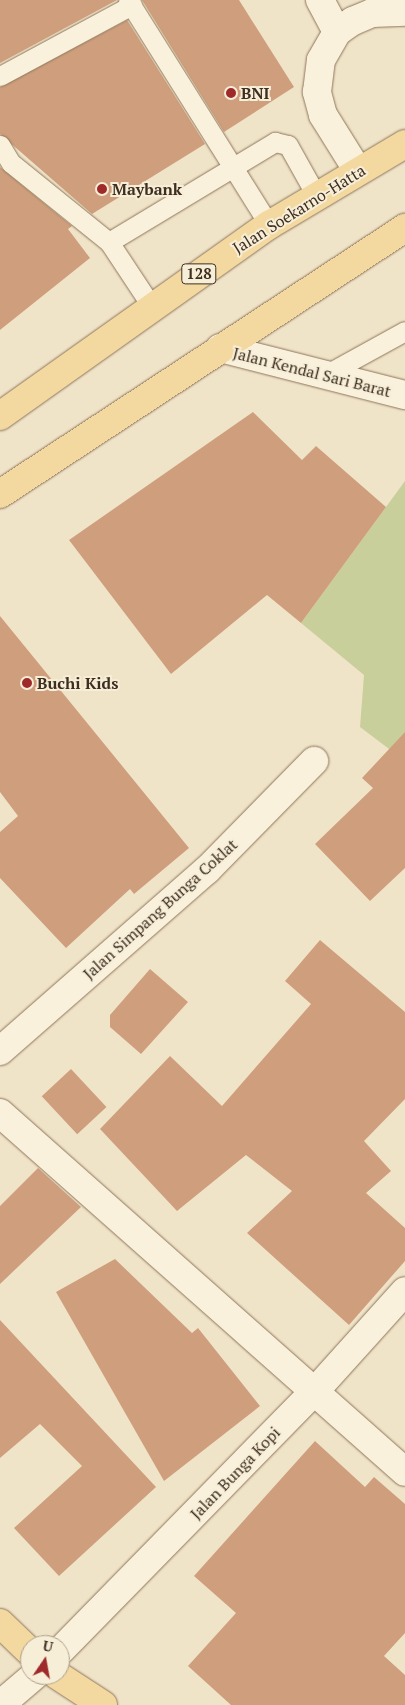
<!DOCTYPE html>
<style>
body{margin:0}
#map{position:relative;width:405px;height:1705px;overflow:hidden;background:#f0e4c8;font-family:"PT Serif",serif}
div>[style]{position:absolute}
.green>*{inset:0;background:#c9cf9b}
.building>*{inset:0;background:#cf9f7d;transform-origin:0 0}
.roads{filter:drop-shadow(0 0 1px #8d765c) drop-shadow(0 0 1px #8d765c)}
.service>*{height:19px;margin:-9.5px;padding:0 9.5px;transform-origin:9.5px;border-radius:9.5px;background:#faf1dc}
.minor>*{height:28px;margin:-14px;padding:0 14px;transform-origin:14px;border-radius:14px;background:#faf1dc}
.primary>*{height:28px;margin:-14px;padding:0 14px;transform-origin:14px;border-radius:14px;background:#f3d9a0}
.dots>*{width:14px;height:14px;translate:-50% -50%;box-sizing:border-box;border:2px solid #f7eed8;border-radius:50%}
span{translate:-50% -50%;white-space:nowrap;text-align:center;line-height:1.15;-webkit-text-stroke:4px #f7eed8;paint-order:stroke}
.shield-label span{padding:1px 4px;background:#f7eed8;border:1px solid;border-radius:4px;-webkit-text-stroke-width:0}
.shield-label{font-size:15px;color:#3d2e20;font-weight:700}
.poi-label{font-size:16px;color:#3d2e20;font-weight:700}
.left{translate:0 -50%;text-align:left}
.street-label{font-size:16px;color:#3d2e20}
.north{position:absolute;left:20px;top:1635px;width:50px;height:50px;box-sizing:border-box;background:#f7eed8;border:1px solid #ada18e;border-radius:50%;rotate:12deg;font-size:14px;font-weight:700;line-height:20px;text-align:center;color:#3d2e20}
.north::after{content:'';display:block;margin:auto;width:18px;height:22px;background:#9e2a2b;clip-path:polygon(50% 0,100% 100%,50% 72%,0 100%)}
</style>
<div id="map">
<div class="green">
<div style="clip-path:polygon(405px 481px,405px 761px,360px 727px,364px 675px,301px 623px)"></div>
</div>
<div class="building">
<div style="clip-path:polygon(0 0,117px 0,0 63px)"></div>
<div style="clip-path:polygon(142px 0,239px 0,294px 87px,224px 132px)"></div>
<div style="clip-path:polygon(127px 20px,205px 144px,92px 214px,0 134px,0 87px)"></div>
<div style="clip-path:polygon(0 167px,72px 226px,68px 229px,90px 258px,0 330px)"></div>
<div style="clip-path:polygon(253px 412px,302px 460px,316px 446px,386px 507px,301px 623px,267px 595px,171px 674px,69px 540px)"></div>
<div style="clip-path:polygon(0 616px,189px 848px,134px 894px,130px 889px,66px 948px,0 878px,0 832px,18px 816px,0 792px)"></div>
<div style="clip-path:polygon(405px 732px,405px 868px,370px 901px,315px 844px,373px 788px,362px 778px)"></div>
<div style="clip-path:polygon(320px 940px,405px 1012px,405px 1099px,364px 1141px,391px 1171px,366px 1193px,405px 1228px,405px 1261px,349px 1325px,247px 1233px,292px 1191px,246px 1155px,177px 1211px,100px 1129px,170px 1056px,222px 1106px,311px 1004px,285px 981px)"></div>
<div style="clip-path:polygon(150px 969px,188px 1002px,141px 1054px,110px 1027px,110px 1015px)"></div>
<div style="left:71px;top:1069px;width:52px;height:40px;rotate:47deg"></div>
<div style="clip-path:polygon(38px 1168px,81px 1207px,0 1284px,0 1206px)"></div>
<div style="clip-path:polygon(115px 1259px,192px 1333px,198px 1328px,260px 1406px,164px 1481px,56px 1292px)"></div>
<div style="clip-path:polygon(0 1320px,156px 1487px,59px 1576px,14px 1528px,82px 1466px,40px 1424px,0 1458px)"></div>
<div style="clip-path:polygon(315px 1441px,365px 1487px,374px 1477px,405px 1504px,405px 1633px,384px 1656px,405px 1675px,405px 1705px,231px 1705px,188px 1666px,236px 1613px,194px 1576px)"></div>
</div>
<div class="roads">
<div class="service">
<div style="left:128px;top:0;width:266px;rotate:57.9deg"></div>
<div style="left:0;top:76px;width:150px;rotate:-28.3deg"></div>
<div style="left:0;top:145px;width:21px;rotate:59deg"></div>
<div style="left:11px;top:163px;width:126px;rotate:38.9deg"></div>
<div style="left:109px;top:242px;width:78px;rotate:56.5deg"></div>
<div style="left:109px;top:242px;width:194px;rotate:-31.1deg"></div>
<div style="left:275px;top:142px;width:13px;rotate:13deg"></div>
<div style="left:288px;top:145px;width:57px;rotate:60.8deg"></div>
<div style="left:325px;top:375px;width:91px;rotate:-28.8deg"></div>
</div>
<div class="minor">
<div style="left:320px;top:0;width:36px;rotate:62deg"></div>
<div style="left:358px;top:171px;width:66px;rotate:-122deg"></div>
<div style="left:323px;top:115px;width:24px;rotate:-105deg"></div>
<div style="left:317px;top:92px;width:32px;rotate:-83deg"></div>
<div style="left:321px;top:60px;width:32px;rotate:-60deg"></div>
<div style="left:337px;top:32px;width:19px;rotate:-35deg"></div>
<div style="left:353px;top:21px;width:21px;rotate:-23deg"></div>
<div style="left:372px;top:13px;width:33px;rotate:-2deg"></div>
<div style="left:220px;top:348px;width:191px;rotate:14.3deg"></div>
<div style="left:0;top:1051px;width:275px;rotate:-41.2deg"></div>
<div style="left:207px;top:870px;width:153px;rotate:-45.5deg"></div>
<div style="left:0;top:1113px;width:541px;rotate:41.55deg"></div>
<div style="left:60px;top:1651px;width:366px;rotate:-45.6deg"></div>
<div style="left:316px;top:1390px;width:133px;rotate:-48deg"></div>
<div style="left:0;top:1705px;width:46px;rotate:-40.6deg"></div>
</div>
<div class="primary">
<div style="left:0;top:416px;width:330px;rotate:-35.4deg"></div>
<div style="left:269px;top:225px;width:158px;rotate:-30.8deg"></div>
<div style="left:0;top:494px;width:485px;rotate:-33.3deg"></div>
<div style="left:0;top:1623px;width:42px;rotate:44deg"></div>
<div style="left:57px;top:1675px;width:55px;rotate:33.1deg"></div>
</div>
</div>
<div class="dots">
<div style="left:231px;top:93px;background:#9e2a2b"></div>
<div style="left:102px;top:189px;background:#9e2a2b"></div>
<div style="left:27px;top:683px;background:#9e2a2b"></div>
</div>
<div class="shield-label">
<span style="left:199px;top:274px">128</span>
</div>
<div class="poi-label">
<span class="left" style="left:241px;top:93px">BNI</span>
<span class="left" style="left:112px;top:189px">Maybank</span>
<span class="left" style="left:37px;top:683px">Buchi Kids</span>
</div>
<div class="street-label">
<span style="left:299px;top:209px;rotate:-32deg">Jalan Soekarno-Hatta</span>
<span style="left:312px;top:372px;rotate:14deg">Jalan Kendal Sari Barat</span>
<span style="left:160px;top:909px;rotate:-42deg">Jalan Simpang Bunga Coklat</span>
<span style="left:235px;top:1473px;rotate:-46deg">Jalan Bunga Kopi</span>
</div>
<div class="north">U</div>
</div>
